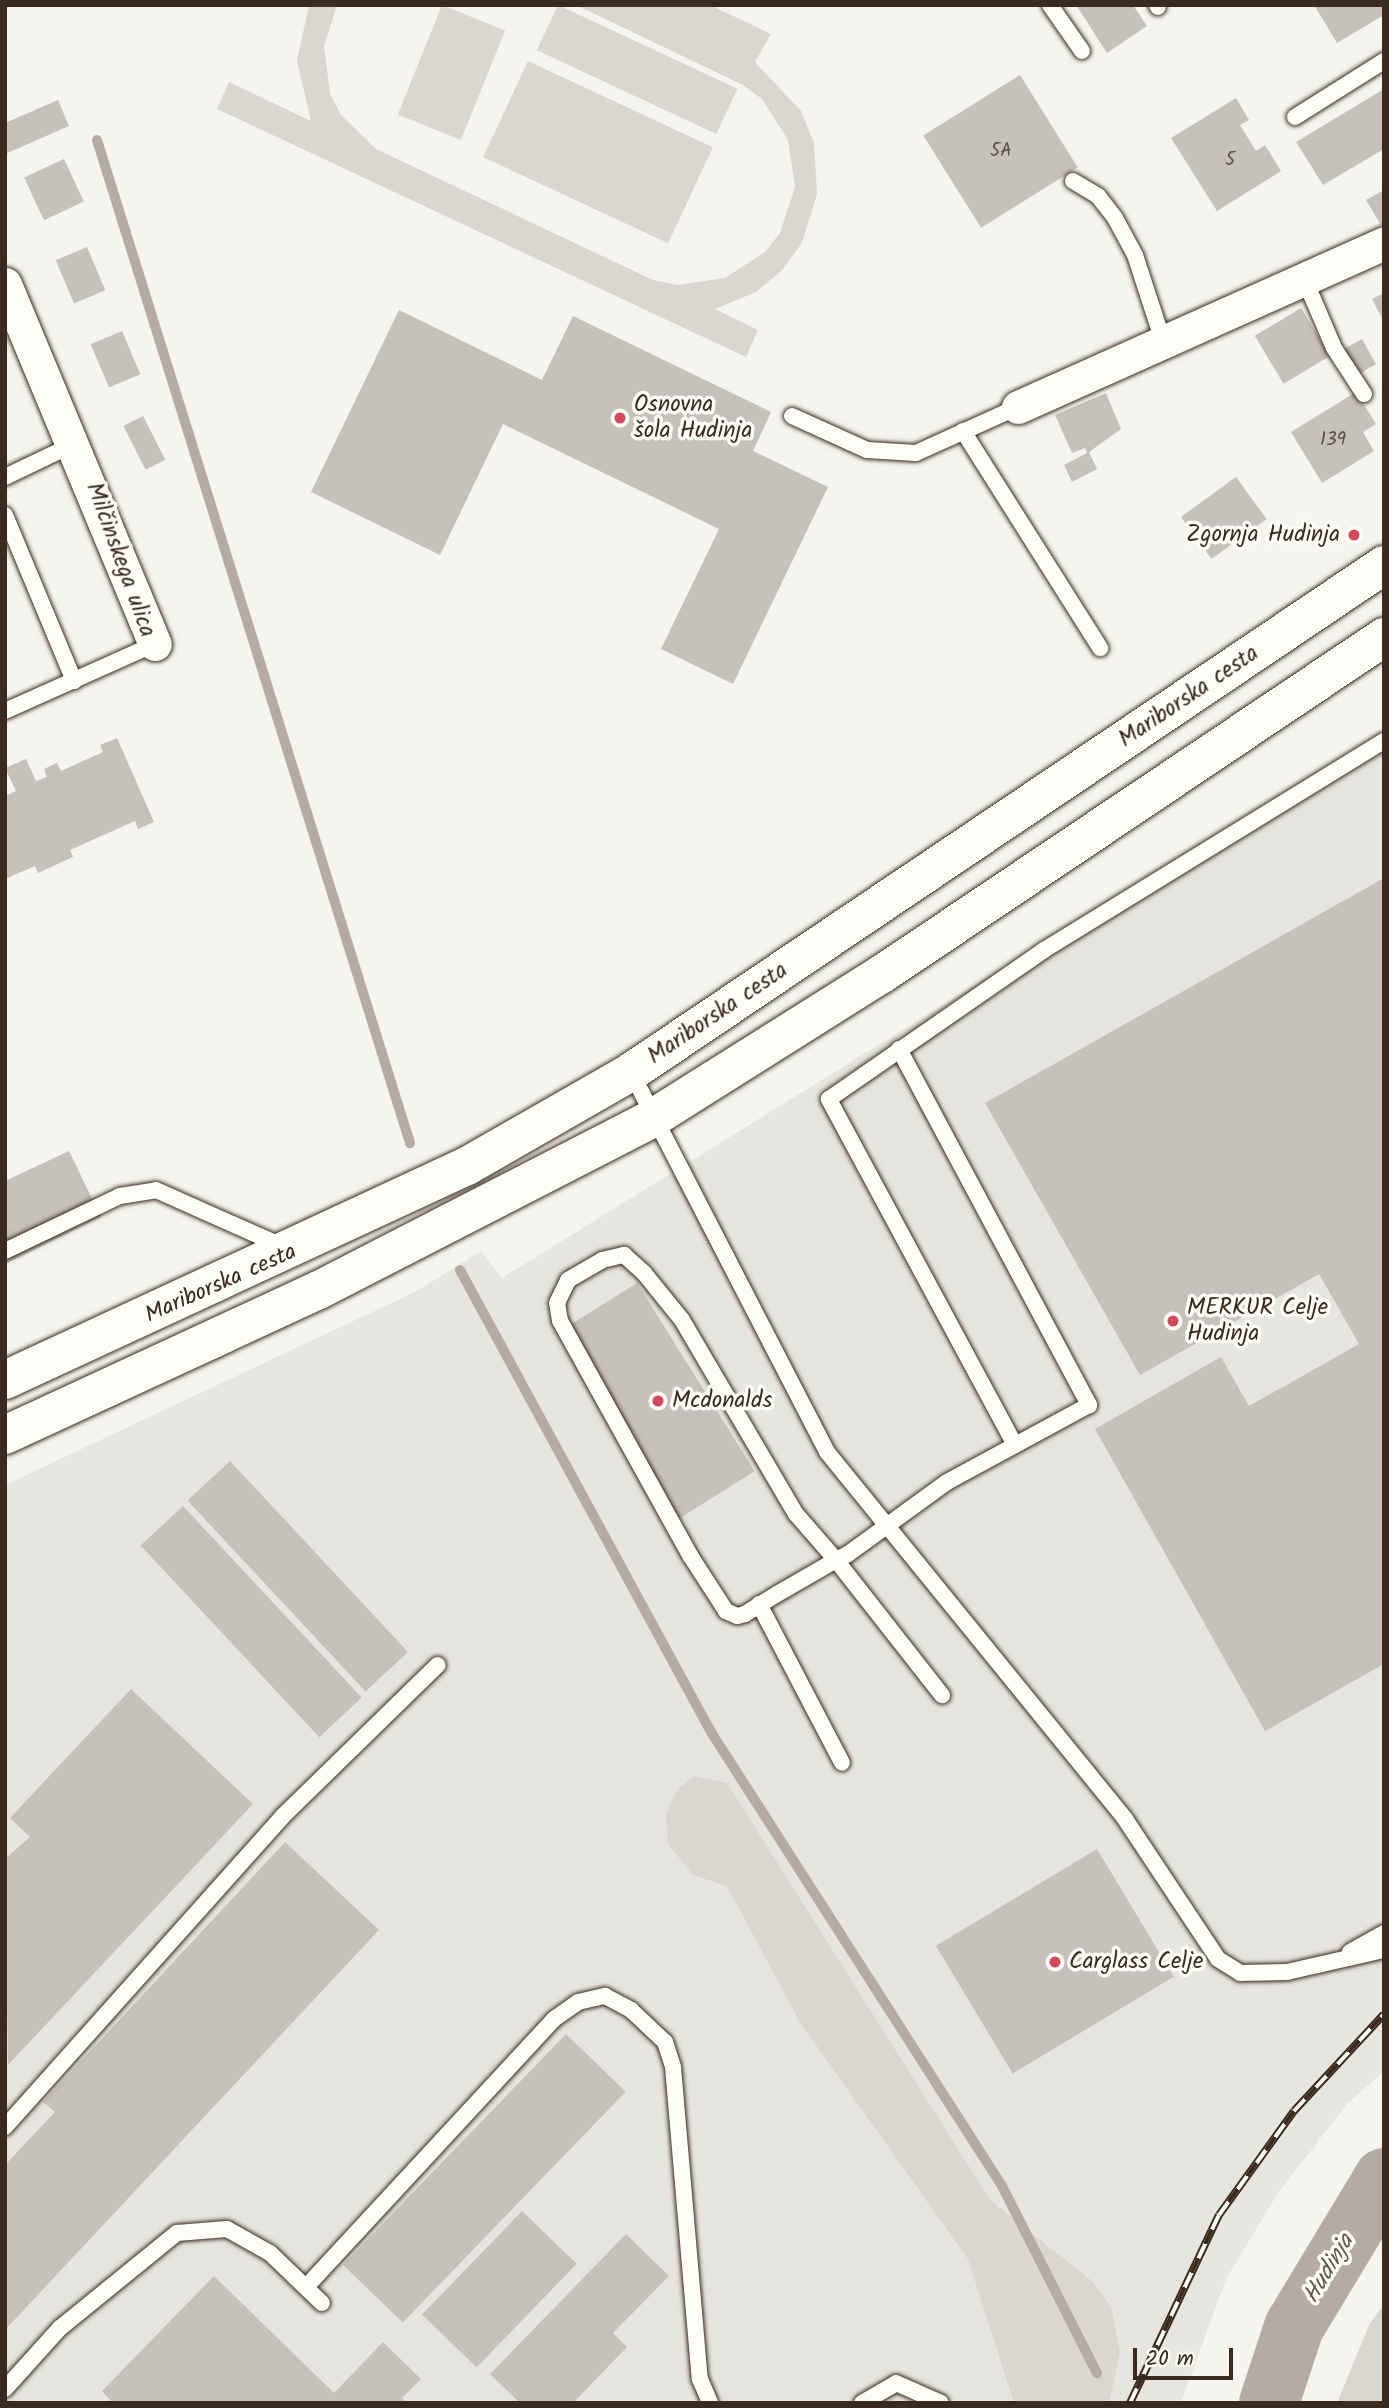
<!DOCTYPE html>
<meta charset="utf-8">
<style>
body{margin:0}
#map{position:relative;width:1389px;height:2408px;overflow:hidden;background:#f5f4ee;font-family:Kalam,sans-serif}
div>[style]{position:absolute}
.built>*{inset:0;background:#e7e5df}
.green>*{inset:0;background:#dad6d0;transform-origin:0 0}
.stream>*{height:10px;margin:-5px;padding:0 5px;transform-origin:5px;border-radius:5px;background:#b4aca4}
.river>*{height:60px;margin:-30px;padding:0 30px;transform-origin:30px;border-radius:30px;background:#b4aca4}
.building>*{inset:0;background:#c7c1bb;transform-origin:0 0}
.roads{filter:drop-shadow(0 0 2px #3b2a1e) drop-shadow(0 0 2px #3b2a1e)}
.lane>*{height:16px;margin:-8px;padding:0 8px;transform-origin:8px;border-radius:8px;background:#fdfcf7}
.street>*{height:33px;margin:-16.5px;padding:0 16.5px;transform-origin:16.5px;border-radius:16.5px;background:#fdfcf7}
.secondary>*{height:38px;margin:-19px;padding:0 19px;transform-origin:19px;border-radius:19px;background:#fdfcf7}
.rail>*{height:8px;margin-top:-4px;transform-origin:0;background:repeating-linear-gradient(90deg,#fdfcf7 0 16px,#3b2a1e 0 32px);box-sizing:border-box;border-block:2px solid #3b2a1e}
.dots>*{width:19px;height:19px;translate:-50% -50%;box-sizing:border-box;border:4px solid #fdfcf7;border-radius:50%}
span{translate:-50% -50%;white-space:nowrap;text-align:center;line-height:1.15;-webkit-text-stroke:7px #fdfcf7;paint-order:stroke}
.number-label{font-size:19px;color:#5e5045}
.number-label span{-webkit-text-stroke-width:0}
.poi-label{font-size:23px;color:#3b2a1e}
.left{translate:0 -50%;text-align:left}
.right{translate:-100% -50%;text-align:right}
.street-label{font-size:23px;color:#3b2a1e}
.water-label{font-size:24px;color:#65584d;font-style:italic}
.frame{position:absolute;inset:0;border:7px solid #3b2a1e;pointer-events:none}
.scale{position:absolute;left:1133px;top:2348px;width:100px;height:32px;box-sizing:border-box;border:4px solid #3b2a1e;border-top:0;padding-left:9px;font-size:21px;line-height:24px;white-space:nowrap;color:#3b2a1e;-webkit-text-stroke:5px #fdfcf7;paint-order:stroke}
</style>
<div id="map">
<div class="built">
<div style="clip-path:polygon(1384px 732px,1384px 2071px,1347px 2104px,1278px 2193px,1226px 2279px,1181px 2403px,5px 2403px,5px 1485px,415px 1292px,481px 1251px,502px 1278px)"></div>
</div>
<div class="green">
<div style="clip-path:polygon(309px 5px,337px 5px,324px 46px,330px 94px,341px 115px,376px 149px,653px 280px,677px 285px,725px 278px,765px 252px,780px 233px,795px 187px,788px 140px,762px 99px,743px 85px,576px 5px,710px 5px,771px 34px,755px 62px,801px 111px,814px 143px,817px 194px,802px 243px,782px 270px,756px 292px,715px 309px,758px 330px,746px 357px,217px 109px,229px 82px,311px 121px,297px 61px)"></div>
<div style="left:442px;top:5px;width:68px;height:118px;rotate:22deg"></div>
<div style="left:558px;top:5px;width:198px;height:50px;rotate:25deg"></div>
<div style="left:528px;top:61px;width:204px;height:106px;rotate:25deg"></div>
<div style="clip-path:polygon(694px 1776px,727px 1783px,990px 2200px,1093px 2282px,1111px 2307px,1120px 2352px,1109px 2403px,1014px 2403px,968px 2259px,801px 2024px,727px 1886px,693px 1875px,668px 1844px,666px 1814px,677px 1790px)"></div>
<div style="clip-path:polygon(1384px 2304px,1384px 2403px,1337px 2403px,1370px 2323px)"></div>
</div>
<div class="stream">
<div style="left:97px;top:140px;width:1051px;rotate:72.67deg"></div>
<div style="left:460px;top:1270px;width:526px;rotate:61.49deg"></div>
<div style="left:711px;top:1732px;width:539px;rotate:57.34deg"></div>
<div style="left:1002px;top:2186px;width:210px;rotate:63.1deg"></div>
</div>
<div class="river">
<div style="left:1269px;top:2403px;width:80px;rotate:-71.8deg"></div>
<div style="left:1294px;top:2327px;width:174px;rotate:-58.9deg"></div>
</div>
<div class="building">
<div style="clip-path:polygon(1076px 5px,1133px 5px,1147px 26px,1107px 53px)"></div>
<div style="clip-path:polygon(1314px 5px,1384px 5px,1384px 15px,1337px 43px)"></div>
<div style="left:1020px;top:75px;width:109px;height:114px;rotate:58deg"></div>
<div style="clip-path:polygon(1384px 89px,1384px 149px,1323px 185px,1296px 142px)"></div>
<div style="clip-path:polygon(1236px 98px,1249px 120px,1240px 125px,1256px 151px,1265px 145px,1281px 171px,1217px 211px,1171px 138px)"></div>
<div style="clip-path:polygon(58px 100px,69px 126px,5px 154px,5px 123px)"></div>
<div style="left:64px;top:159px;width:47px;height:44px;rotate:65deg"></div>
<div style="clip-path:polygon(1384px 190px,1384px 224px,1381px 225px,1366px 200px)"></div>
<div style="left:87px;top:247px;width:47px;height:34px;rotate:67deg"></div>
<div style="clip-path:polygon(1384px 293px,1384px 322px,1372px 299px)"></div>
<div style="left:1301px;top:308px;width:56px;height:54px;rotate:59deg"></div>
<div style="clip-path:polygon(399px 310px,542px 380px,573px 316px,771px 412px,753px 451px,828px 487px,733px 684px,661px 649px,719px 529px,503px 424px,440px 555px,311px 492px)"></div>
<div style="left:122px;top:331px;width:47px;height:34px;rotate:67deg"></div>
<div style="left:1362px;top:339px;width:29px;height:22px;rotate:61deg"></div>
<div style="clip-path:polygon(1356px 392px,1376px 424px,1363px 432px,1374px 451px,1322px 483px,1291px 432px)"></div>
<div style="clip-path:polygon(1106px 393px,1121px 429px,1089px 452px,1097px 469px,1072px 482px,1064px 465px,1087px 453px,1085px 448px,1072px 453px,1055px 415px)"></div>
<div style="left:143px;top:416px;width:49px;height:22px;rotate:63deg"></div>
<div style="left:1236px;top:477px;width:52px;height:68px;rotate:54deg"></div>
<div style="clip-path:polygon(117px 738px,154px 822px,138px 829px,135px 821px,70px 850px,73px 857px,38px 873px,35px 866px,5px 879px,5px 796px,16px 791px,5px 768px,26px 759px,36px 781px,47px 777px,44px 769px,57px 763px,61px 771px,103px 752px,100px 745px)"></div>
<div style="clip-path:polygon(1384px 878px,1384px 1664px,1265px 1731px,1095px 1429px,1221px 1357px,1249px 1406px,1359px 1344px,1319px 1274px,1140px 1375px,985px 1103px)"></div>
<div style="clip-path:polygon(69px 1151px,101px 1217px,5px 1264px,5px 1181px)"></div>
<div style="left:637px;top:1283px;width:222px;height:89px;rotate:58deg"></div>
<div style="left:230px;top:1461px;width:261px;height:58px;rotate:47deg"></div>
<div style="left:183px;top:1506px;width:262px;height:58px;rotate:47deg"></div>
<div style="clip-path:polygon(131px 1689px,253px 1804px,8px 2065px,5px 1859px,30px 1837px,10px 1818px)"></div>
<div style="clip-path:polygon(285px 1842px,379px 1930px,5px 2330px,5px 2165px,55px 2112px,43px 2102px)"></div>
<div style="left:1097px;top:1849px;width:149px;height:188px;rotate:59deg"></div>
<div style="left:566px;top:2034px;width:83px;height:321px;rotate:44deg"></div>
<div style="left:522px;top:2211px;width:76px;height:144px;rotate:44deg"></div>
<div style="clip-path:polygon(626px 2234px,669px 2276px,613px 2333px,627px 2347px,573px 2403px,520px 2403px,490px 2374px)"></div>
<div style="clip-path:polygon(214px 2276px,334px 2393px,383px 2342px,421px 2379px,402px 2398px,407px 2403px,113px 2403px,102px 2391px)"></div>
</div>
<div class="roads">
<div class="lane">
<div style="left:1050px;top:5px;width:56px;rotate:55.2deg"></div>
<div style="left:1157px;top:5px;width:2px;rotate:63deg"></div>
<div style="left:1295px;top:117px;width:105px;rotate:-32.2deg"></div>
<div style="left:1073px;top:181px;width:29px;rotate:31deg"></div>
<div style="left:1098px;top:196px;width:28px;rotate:52deg"></div>
<div style="left:1115px;top:218px;width:42px;rotate:61.6deg"></div>
<div style="left:1135px;top:255px;width:90px;rotate:72deg"></div>
<div style="left:1304px;top:278px;width:76px;rotate:66.8deg"></div>
<div style="left:1334px;top:348px;width:55px;rotate:56.9deg"></div>
<div style="left:792px;top:416px;width:82px;rotate:24.4deg"></div>
<div style="left:867px;top:450px;width:49px;rotate:3.5deg"></div>
<div style="left:916px;top:453px;width:112px;rotate:-24.3deg"></div>
<div style="left:963px;top:431px;width:257px;rotate:57.7deg"></div>
<div style="left:5px;top:477px;width:79px;rotate:-25.6deg"></div>
<div style="left:5px;top:515px;width:180px;rotate:67.4deg"></div>
<div style="left:5px;top:711px;width:164px;rotate:-24.1deg"></div>
<div style="left:899px;top:1049px;width:404px;rotate:61.9deg"></div>
<div style="left:1089px;top:1405px;width:162px;rotate:151.5deg"></div>
<div style="left:947px;top:1482px;width:122px;rotate:144deg"></div>
<div style="left:848px;top:1554px;width:13px;rotate:153deg"></div>
<div style="left:836px;top:1560px;width:68px;rotate:150deg"></div>
<div style="left:777px;top:1594px;width:38px;rotate:148deg"></div>
<div style="left:745px;top:1614px;width:8px;rotate:166deg"></div>
<div style="left:737px;top:1616px;width:12px;rotate:-156deg"></div>
<div style="left:726px;top:1611px;width:64px;rotate:-122.9deg"></div>
<div style="left:691px;top:1557px;width:270px;rotate:-119deg"></div>
<div style="left:560px;top:1321px;width:18px;rotate:-99deg"></div>
<div style="left:557px;top:1303px;width:25px;rotate:-64deg"></div>
<div style="left:568px;top:1280px;width:39px;rotate:-30deg"></div>
<div style="left:602px;top:1260px;width:23px;rotate:-13deg"></div>
<div style="left:624px;top:1255px;width:27px;rotate:42deg"></div>
<div style="left:644px;top:1273px;width:60px;rotate:51deg"></div>
<div style="left:682px;top:1320px;width:225px;rotate:59.6deg"></div>
<div style="left:796px;top:1514px;width:61px;rotate:49deg"></div>
<div style="left:836px;top:1560px;width:172px;rotate:51.9deg"></div>
<div style="left:631px;top:1072px;width:428px;rotate:62.7deg"></div>
<div style="left:827px;top:1452px;width:473px;rotate:50.9deg"></div>
<div style="left:1125px;top:1819px;width:168px;rotate:56.4deg"></div>
<div style="left:1218px;top:1959px;width:26px;rotate:32deg"></div>
<div style="left:1240px;top:1973px;width:47px;rotate:-1.2deg"></div>
<div style="left:1287px;top:1972px;width:99px;rotate:-12.8deg"></div>
<div style="left:5px;top:1251px;width:127px;rotate:-25.6deg"></div>
<div style="left:120px;top:1196px;width:36px;rotate:-9deg"></div>
<div style="left:156px;top:1190px;width:138px;rotate:24deg"></div>
<div style="left:1015px;top:1445px;width:393px;rotate:-118.3deg"></div>
<div style="left:829px;top:1099px;width:262px;rotate:-34.7deg"></div>
<div style="left:1044px;top:950px;width:399px;rotate:-31.6deg"></div>
<div style="left:759px;top:1604px;width:179px;rotate:62.4deg"></div>
<div style="left:1350px;top:1952px;width:39px;rotate:-29deg"></div>
<div style="left:5px;top:2127px;width:417px;rotate:-48.2deg"></div>
<div style="left:283px;top:1816px;width:216px;rotate:-44.3deg"></div>
<div style="left:306px;top:2287px;width:365px;rotate:-47.2deg"></div>
<div style="left:554px;top:2019px;width:29px;rotate:-35deg"></div>
<div style="left:578px;top:2002px;width:28px;rotate:-13deg"></div>
<div style="left:605px;top:1996px;width:30px;rotate:28deg"></div>
<div style="left:631px;top:2010px;width:47px;rotate:43.3deg"></div>
<div style="left:665px;top:2042px;width:26px;rotate:72deg"></div>
<div style="left:673px;top:2067px;width:313px;rotate:85.1deg"></div>
<div style="left:700px;top:2379px;width:26px;rotate:67deg"></div>
<div style="left:5px;top:2389px;width:82px;rotate:-48deg"></div>
<div style="left:60px;top:2328px;width:151px;rotate:-39.1deg"></div>
<div style="left:177px;top:2233px;width:50px;rotate:-4.6deg"></div>
<div style="left:227px;top:2229px;width:49px;rotate:29.2deg"></div>
<div style="left:270px;top:2253px;width:72px;rotate:43.9deg"></div>
<div style="left:862px;top:2403px;width:39px;rotate:-30deg"></div>
<div style="left:896px;top:2383px;width:49px;rotate:24deg"></div>
</div>
<div class="street">
<div style="left:5px;top:284px;width:390px;rotate:67.4deg"></div>
<div style="left:1018px;top:407px;width:401px;rotate:-24.1deg"></div>
</div>
<div class="secondary">
<div style="left:5px;top:1380px;width:509px;rotate:-24.85deg"></div>
<div style="left:467px;top:1166px;width:189px;rotate:-29.8deg"></div>
<div style="left:631px;top:1072px;width:908px;rotate:-33.95deg"></div>
<div style="left:5px;top:1435px;width:346px;rotate:-24.8deg"></div>
<div style="left:319px;top:1290px;width:376px;rotate:-27.2deg"></div>
<div style="left:653px;top:1118px;width:271px;rotate:-32.2deg"></div>
<div style="left:882px;top:974px;width:605px;rotate:-33.87deg"></div>
</div>
</div>
<div class="rail">
<div style="left:1130px;top:2403px;width:208px;rotate:-64.7deg"></div>
<div style="left:1219px;top:2215px;width:128px;rotate:-54.2deg"></div>
<div style="left:1294px;top:2111px;width:132px;rotate:-47.1deg"></div>
</div>
<div class="dots">
<div style="left:620px;top:418px;background:#d1495b"></div>
<div style="left:1354px;top:535px;background:#d1495b"></div>
<div style="left:1173px;top:1321px;background:#d1495b"></div>
<div style="left:658px;top:1401px;background:#d1495b"></div>
<div style="left:1055px;top:1962px;background:#d1495b"></div>
</div>
<div class="number-label">
<span style="left:1001px;top:152px">5A</span>
<span style="left:1230px;top:161px">5</span>
<span style="left:1333px;top:441px">139</span>
</div>
<div class="poi-label">
<span class="left" style="left:634px;top:418px">Osnovna<br>šola Hudinja</span>
<span class="right" style="left:1340px;top:535px">Zgornja Hudinja</span>
<span class="left" style="left:1187px;top:1321px">MERKUR Celje<br>Hudinja</span>
<span class="left" style="left:672px;top:1401px">Mcdonalds</span>
<span class="left" style="left:1069px;top:1962px">Carglass Celje</span>
</div>
<div class="street-label">
<span style="left:120px;top:560px;rotate:70deg">Milčinskega ulica</span>
<span style="left:1189px;top:697px;rotate:-34deg">Mariborska cesta</span>
<span style="left:718px;top:1014px;rotate:-34deg">Mariborska cesta</span>
<span style="left:221px;top:1284px;rotate:-24deg">Mariborska cesta</span>
</div>
<div class="water-label">
<span style="left:1329px;top:2269px;rotate:-59deg">Hudinja</span>
</div>
<div class="frame"></div>
<div class="scale">20 m</div>
</div>
